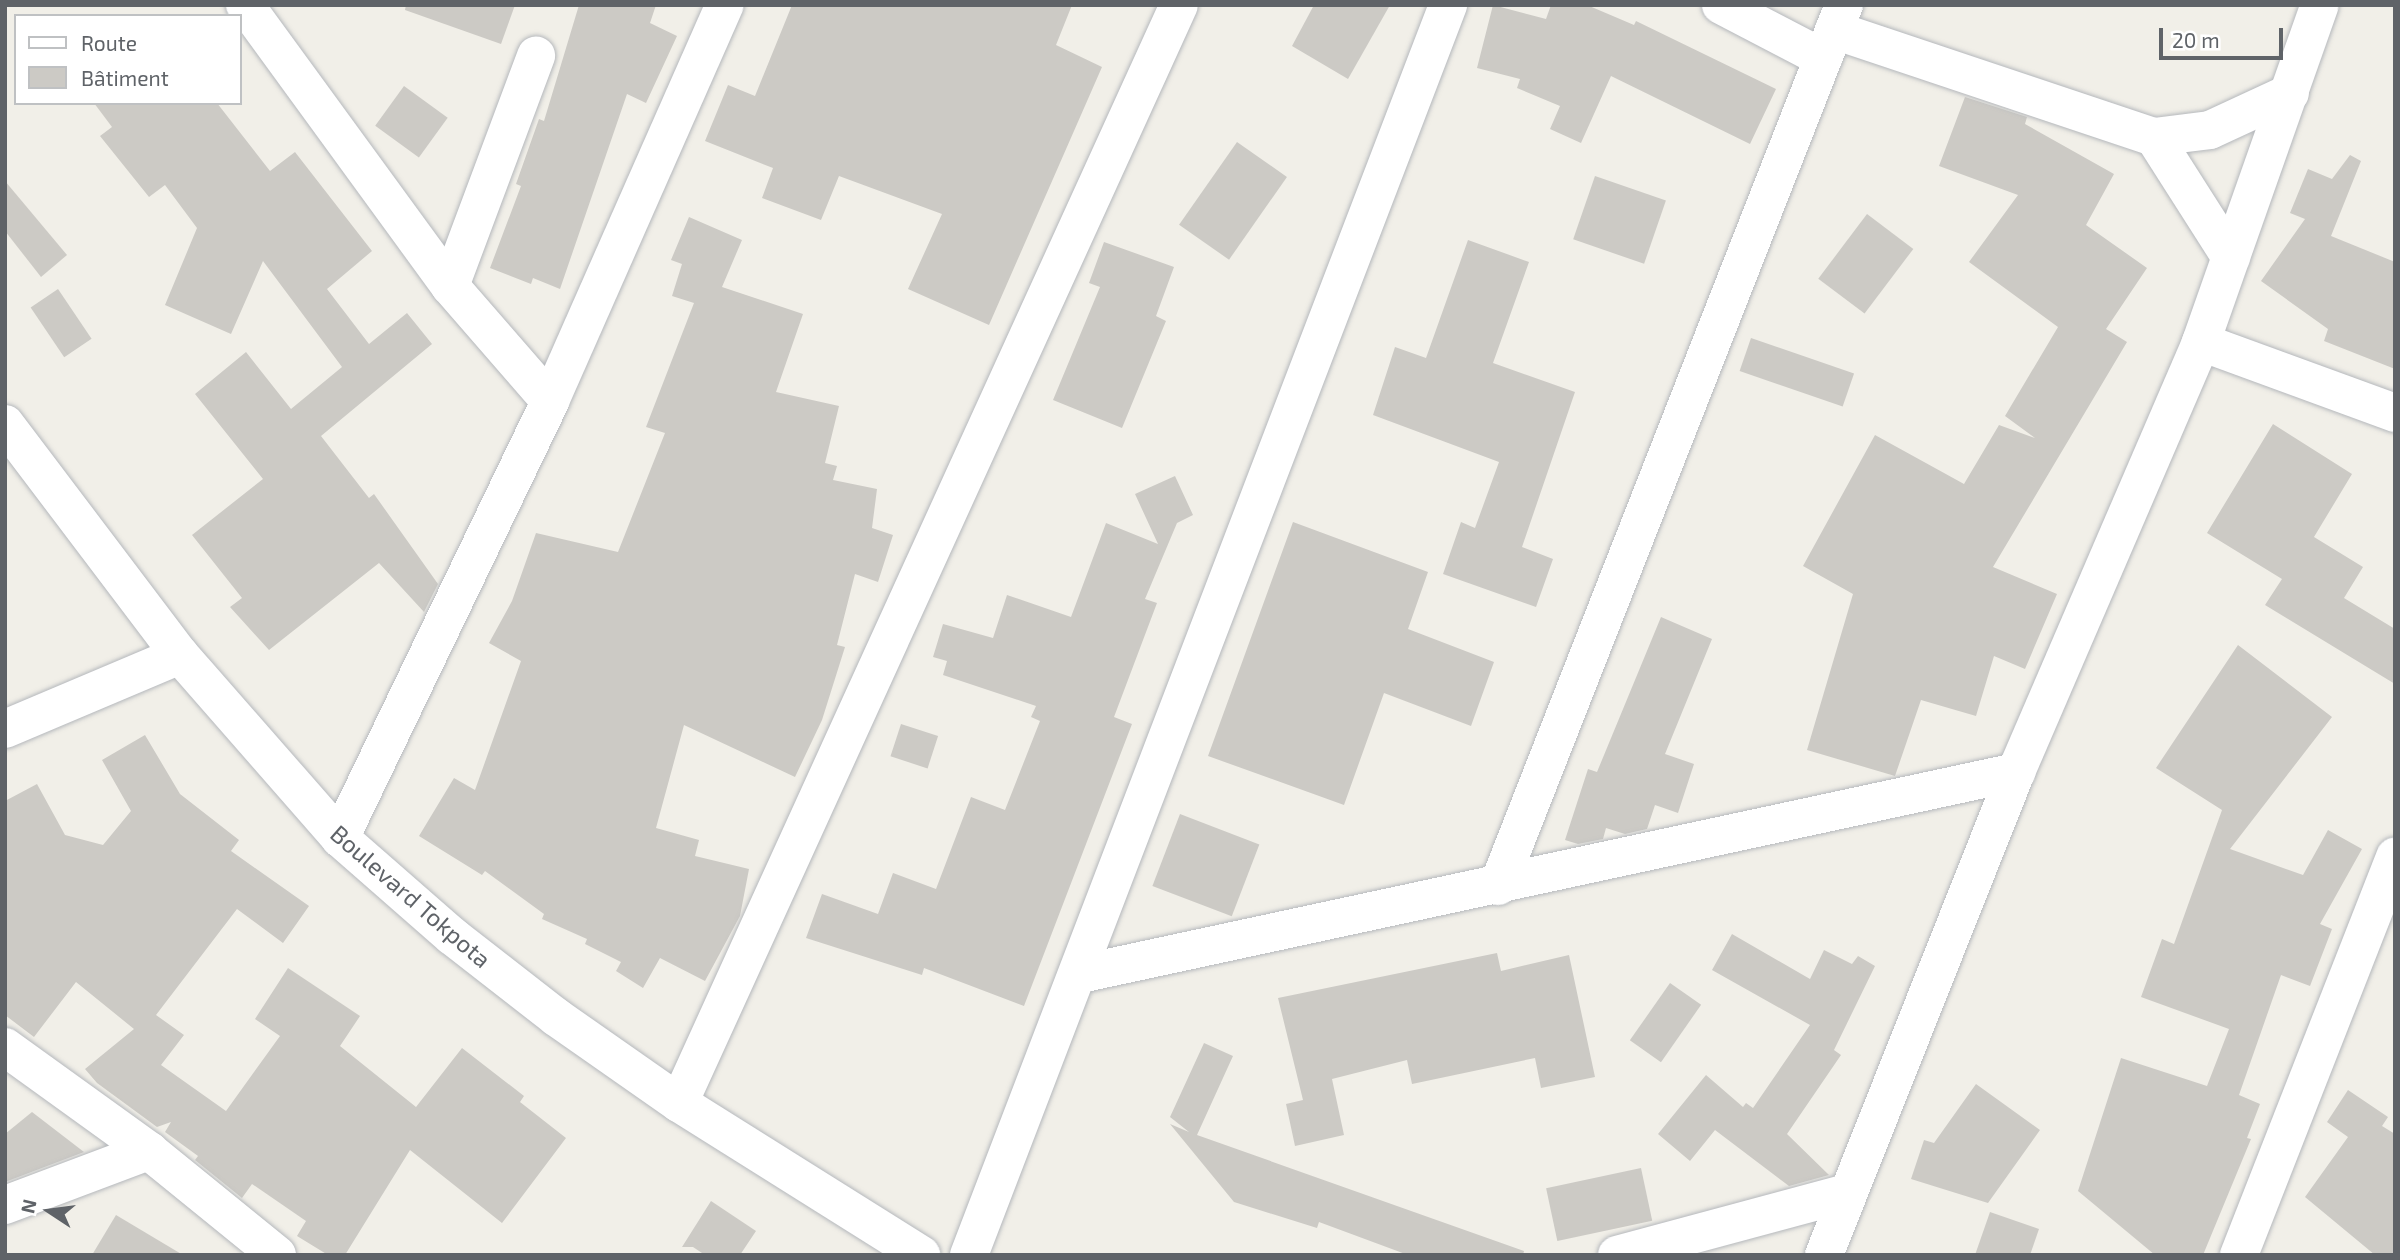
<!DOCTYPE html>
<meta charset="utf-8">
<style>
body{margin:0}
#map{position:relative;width:2400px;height:1260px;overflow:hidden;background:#f1efe8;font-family:"Exo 2",sans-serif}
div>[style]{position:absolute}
.building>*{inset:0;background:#cccac5;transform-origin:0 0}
.roads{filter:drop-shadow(0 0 2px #b5b8bc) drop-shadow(0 0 2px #b5b8bc)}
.street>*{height:38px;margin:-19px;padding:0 19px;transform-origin:19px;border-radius:19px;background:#fff}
.secondary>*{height:38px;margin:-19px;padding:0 19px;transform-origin:19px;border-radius:19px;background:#fff}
span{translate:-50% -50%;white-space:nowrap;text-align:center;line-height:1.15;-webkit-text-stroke:7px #fff;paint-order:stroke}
.street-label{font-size:24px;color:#5f6368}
.frame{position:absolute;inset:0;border:7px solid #5f6368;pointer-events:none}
.legend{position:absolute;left:14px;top:14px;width:228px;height:91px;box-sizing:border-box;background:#fff;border:2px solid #bfc1c3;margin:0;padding:9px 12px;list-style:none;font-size:21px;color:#5f6368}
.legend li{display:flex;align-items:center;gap:14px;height:35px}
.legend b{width:35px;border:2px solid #bfc1c3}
.north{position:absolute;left:14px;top:1176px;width:70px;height:70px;-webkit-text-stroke:5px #fff;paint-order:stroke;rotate:283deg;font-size:19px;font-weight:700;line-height:28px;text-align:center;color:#5f6368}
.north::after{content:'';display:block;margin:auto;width:24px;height:32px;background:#5f6368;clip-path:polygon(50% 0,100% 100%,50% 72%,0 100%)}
.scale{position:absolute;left:2159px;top:28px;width:124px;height:32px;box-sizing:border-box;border:4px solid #5f6368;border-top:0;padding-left:9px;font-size:21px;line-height:24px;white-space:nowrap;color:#5f6368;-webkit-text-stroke:5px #fff;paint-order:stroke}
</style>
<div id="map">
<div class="building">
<div style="clip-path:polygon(406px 5px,515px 5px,501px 44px,405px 10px)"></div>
<div style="clip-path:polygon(579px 5px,656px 5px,650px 23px,677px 36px,646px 103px,627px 94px,560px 289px,533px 278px,531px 284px,490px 268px,521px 186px,516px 184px,539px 119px,544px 121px)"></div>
<div style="clip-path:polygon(792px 5px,1072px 5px,1056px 45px,1102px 67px,989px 325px,908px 289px,942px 214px,839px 176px,821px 220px,762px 198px,773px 168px,705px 141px,728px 85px,755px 96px)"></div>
<div style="clip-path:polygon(1314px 5px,1390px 5px,1348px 79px,1292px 46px)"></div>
<div style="clip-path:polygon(1493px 5px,1546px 19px,1551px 5px,1587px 5px,1634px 25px,1636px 21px,1776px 89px,1750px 144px,1611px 76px,1581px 143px,1550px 129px,1560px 106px,1517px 88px,1520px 79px,1477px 68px)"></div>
<div style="left:404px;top:86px;width:54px;height:49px;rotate:36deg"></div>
<div style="clip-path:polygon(1965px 97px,2027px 117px,2025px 124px,2114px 174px,2086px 225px,2147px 268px,2106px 329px,2127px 342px,1993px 567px,2057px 594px,2025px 669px,1994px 656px,1976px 716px,1921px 700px,1895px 776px,1807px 750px,1853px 594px,1803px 566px,1875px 435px,1964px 484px,1999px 425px,2035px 438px,2005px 416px,2058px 327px,1969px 262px,2018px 195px,1939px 166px)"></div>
<div style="clip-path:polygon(94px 103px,217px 103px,270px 171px,295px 152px,372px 251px,327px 289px,369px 344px,407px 313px,432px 344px,321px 436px,369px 498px,374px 494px,438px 584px,424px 612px,379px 563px,269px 650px,230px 607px,242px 598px,192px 535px,263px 479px,195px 394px,246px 352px,291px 409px,342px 367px,263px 261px,231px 334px,165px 305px,197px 228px,165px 185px,149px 197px,100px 136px,112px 127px)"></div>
<div style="left:1237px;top:142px;width:61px;height:101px;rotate:35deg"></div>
<div style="clip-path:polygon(2350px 155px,2361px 161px,2331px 236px,2395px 262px,2395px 369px,2324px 341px,2328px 329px,2261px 281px,2305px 219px,2290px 213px,2308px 169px,2332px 179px)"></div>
<div style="left:1595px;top:176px;width:75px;height:67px;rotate:19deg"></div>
<div style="clip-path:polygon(5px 181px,67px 255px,41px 277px,5px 231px)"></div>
<div style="left:1867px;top:214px;width:58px;height:81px;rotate:37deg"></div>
<div style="clip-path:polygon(689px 217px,742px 240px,722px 287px,803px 314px,776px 392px,839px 406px,825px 463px,837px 466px,833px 480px,877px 489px,872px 528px,893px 535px,878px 582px,855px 574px,837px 645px,845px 647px,822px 720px,795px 777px,684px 725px,656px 828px,699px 840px,695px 856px,749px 869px,740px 916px,705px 981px,660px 958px,643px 988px,616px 971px,621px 962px,585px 944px,587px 939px,542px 919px,544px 914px,485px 871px,482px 875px,419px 836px,454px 778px,475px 790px,521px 661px,489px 643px,512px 601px,536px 533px,618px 552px,665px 433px,646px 427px,694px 303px,672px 296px,682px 264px,671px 260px)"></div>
<div style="clip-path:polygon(1468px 240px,1529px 262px,1493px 363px,1575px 392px,1522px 547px,1553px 559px,1536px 607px,1443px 574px,1461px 522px,1475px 528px,1499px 462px,1373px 415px,1395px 347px,1426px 358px)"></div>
<div style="clip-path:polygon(1104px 242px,1174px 267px,1156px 316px,1166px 321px,1122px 428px,1053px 400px,1100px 287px,1089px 283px)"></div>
<div style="left:58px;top:289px;width:60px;height:33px;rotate:56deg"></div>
<div style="left:1751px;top:338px;width:109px;height:35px;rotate:19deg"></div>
<div style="clip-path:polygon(2273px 424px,2352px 474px,2314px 537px,2363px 567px,2344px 598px,2395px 629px,2395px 684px,2265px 605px,2282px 579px,2207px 533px)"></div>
<div style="clip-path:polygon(1175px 476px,1193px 515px,1177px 523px,1145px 599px,1157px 603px,1114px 717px,1132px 724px,1024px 1006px,924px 968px,922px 975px,806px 938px,822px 894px,878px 914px,893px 873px,936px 889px,971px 797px,1005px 810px,1040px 721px,1031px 717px,1036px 706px,943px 675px,947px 661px,933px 657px,943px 624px,993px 638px,1007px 595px,1071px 617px,1106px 523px,1158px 544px,1135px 494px)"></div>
<div style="clip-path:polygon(1293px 522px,1428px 572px,1408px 629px,1494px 662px,1471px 726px,1384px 693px,1344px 805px,1208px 756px)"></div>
<div style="clip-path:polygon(1661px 617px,1712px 639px,1665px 754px,1694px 764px,1678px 813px,1655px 805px,1647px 829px,1625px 834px,1606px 828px,1603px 839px,1578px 844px,1565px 840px,1588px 769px,1597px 772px)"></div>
<div style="clip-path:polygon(2238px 645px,2332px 717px,2230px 849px,2303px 875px,2328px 830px,2362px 849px,2320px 924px,2332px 929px,2310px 986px,2281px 975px,2239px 1095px,2260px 1104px,2247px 1138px,2251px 1139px,2203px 1255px,2155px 1255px,2078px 1191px,2121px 1058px,2207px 1086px,2229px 1029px,2141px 997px,2162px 939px,2174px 944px,2222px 810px,2156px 768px)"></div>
<div style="left:901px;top:724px;width:39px;height:34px;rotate:18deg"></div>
<div style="clip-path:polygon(145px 735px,180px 794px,239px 840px,231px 851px,309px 906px,283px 943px,237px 909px,156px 1015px,184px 1035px,161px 1065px,226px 1111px,280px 1036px,255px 1019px,288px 968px,360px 1016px,340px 1046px,416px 1107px,462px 1048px,524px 1096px,520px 1102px,566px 1138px,502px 1223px,410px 1150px,345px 1255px,328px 1255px,297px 1236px,306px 1221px,252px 1184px,242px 1198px,195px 1160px,198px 1156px,165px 1132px,171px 1122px,157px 1127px,97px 1083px,85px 1069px,134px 1029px,76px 982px,34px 1037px,5px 1015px,5px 801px,37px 784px,65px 835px,103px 845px,131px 811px,102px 760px)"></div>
<div style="left:1180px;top:814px;width:85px;height:77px;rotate:21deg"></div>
<div style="clip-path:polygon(1732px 934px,1810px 979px,1824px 950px,1852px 964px,1858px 956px,1875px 966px,1834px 1050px,1841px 1055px,1787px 1134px,1829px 1175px,1789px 1186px,1715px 1130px,1690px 1161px,1658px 1134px,1706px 1075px,1743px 1107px,1746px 1103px,1753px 1108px,1810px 1025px,1712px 970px)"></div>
<div style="clip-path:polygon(1497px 953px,1501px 971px,1569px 955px,1595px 1077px,1541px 1088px,1535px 1058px,1412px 1084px,1407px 1060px,1332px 1079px,1344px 1135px,1295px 1146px,1286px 1104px,1303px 1100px,1278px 998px)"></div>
<div style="left:1670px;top:983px;width:38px;height:70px;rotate:35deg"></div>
<div style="clip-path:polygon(1204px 1043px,1233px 1056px,1197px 1135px,1524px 1251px,1523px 1255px,1408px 1255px,1319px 1222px,1317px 1228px,1234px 1202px,1170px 1124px,1189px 1132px,1170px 1117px)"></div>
<div style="clip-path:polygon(1976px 1084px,2040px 1130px,1988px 1203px,1911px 1179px,1924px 1140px,1934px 1143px)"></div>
<div style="clip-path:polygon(2348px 1090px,2388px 1117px,2382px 1126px,2395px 1134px,2395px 1255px,2375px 1255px,2305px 1197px,2348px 1137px,2327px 1122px)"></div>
<div style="clip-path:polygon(32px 1112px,84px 1152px,5px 1182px,5px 1134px)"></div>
<div style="left:1641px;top:1168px;width:54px;height:97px;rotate:78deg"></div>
<div style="clip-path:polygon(711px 1201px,756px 1231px,740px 1255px,705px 1255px,693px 1247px,682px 1247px)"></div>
<div style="clip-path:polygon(1990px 1212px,2039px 1229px,2030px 1255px,1975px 1255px)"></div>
<div style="clip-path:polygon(116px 1215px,183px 1255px,92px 1255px)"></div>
</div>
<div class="roads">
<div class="street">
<div style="left:245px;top:5px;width:348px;rotate:53.9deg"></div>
<div style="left:450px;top:286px;width:152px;rotate:49deg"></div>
<div style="left:1721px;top:5px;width:115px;rotate:27.5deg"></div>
<div style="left:1834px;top:30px;width:337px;rotate:18.5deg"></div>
<div style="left:2154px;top:137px;width:56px;rotate:-7.1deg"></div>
<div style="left:2210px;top:130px;width:88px;rotate:-24.8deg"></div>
<div style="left:2154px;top:137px;width:143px;rotate:57.5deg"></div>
<div style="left:450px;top:286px;width:246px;rotate:-69.5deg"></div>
<div style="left:2201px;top:342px;width:207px;rotate:20.1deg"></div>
<div style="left:5px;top:729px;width:190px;rotate:-22.9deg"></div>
<div style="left:340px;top:838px;width:485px;rotate:-64.3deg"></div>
<div style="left:550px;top:401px;width:433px;rotate:-66.2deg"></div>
<div style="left:1498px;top:886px;width:947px;rotate:-68.56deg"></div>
<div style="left:1080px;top:974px;width:958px;rotate:-12.18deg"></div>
<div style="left:5px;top:1047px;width:178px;rotate:35.8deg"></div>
<div style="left:149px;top:1151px;width:165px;rotate:39.1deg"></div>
<div style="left:679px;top:1103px;width:1206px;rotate:-65.52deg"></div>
<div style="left:5px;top:1205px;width:154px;rotate:-20.6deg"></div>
<div style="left:969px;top:1255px;width:1339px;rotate:-69.03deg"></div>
<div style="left:1617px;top:1255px;width:238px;rotate:-15.1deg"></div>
<div style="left:1824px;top:1255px;width:520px;rotate:-68.32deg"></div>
<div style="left:2016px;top:772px;width:468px;rotate:-66.7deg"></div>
<div style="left:2201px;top:342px;width:357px;rotate:-70.6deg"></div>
<div style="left:2239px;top:1255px;width:428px;rotate:-68.6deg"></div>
</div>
<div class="secondary">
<div style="left:5px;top:424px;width:290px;rotate:52.9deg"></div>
<div style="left:180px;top:655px;width:243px;rotate:48.8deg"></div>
<div style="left:340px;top:838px;width:149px;rotate:41.2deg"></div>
<div style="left:452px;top:936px;width:132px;rotate:37.9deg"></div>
<div style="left:556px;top:1017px;width:150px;rotate:35deg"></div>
<div style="left:679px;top:1103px;width:286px;rotate:32.1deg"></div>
</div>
</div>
<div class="street-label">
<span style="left:411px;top:896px;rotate:41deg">Boulevard Tokpota</span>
</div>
<div class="frame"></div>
<ul class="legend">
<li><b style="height:9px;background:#fff"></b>Route</li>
<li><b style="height:19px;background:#cccac5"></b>Bâtiment</li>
</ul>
<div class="north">N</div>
<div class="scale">20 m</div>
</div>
